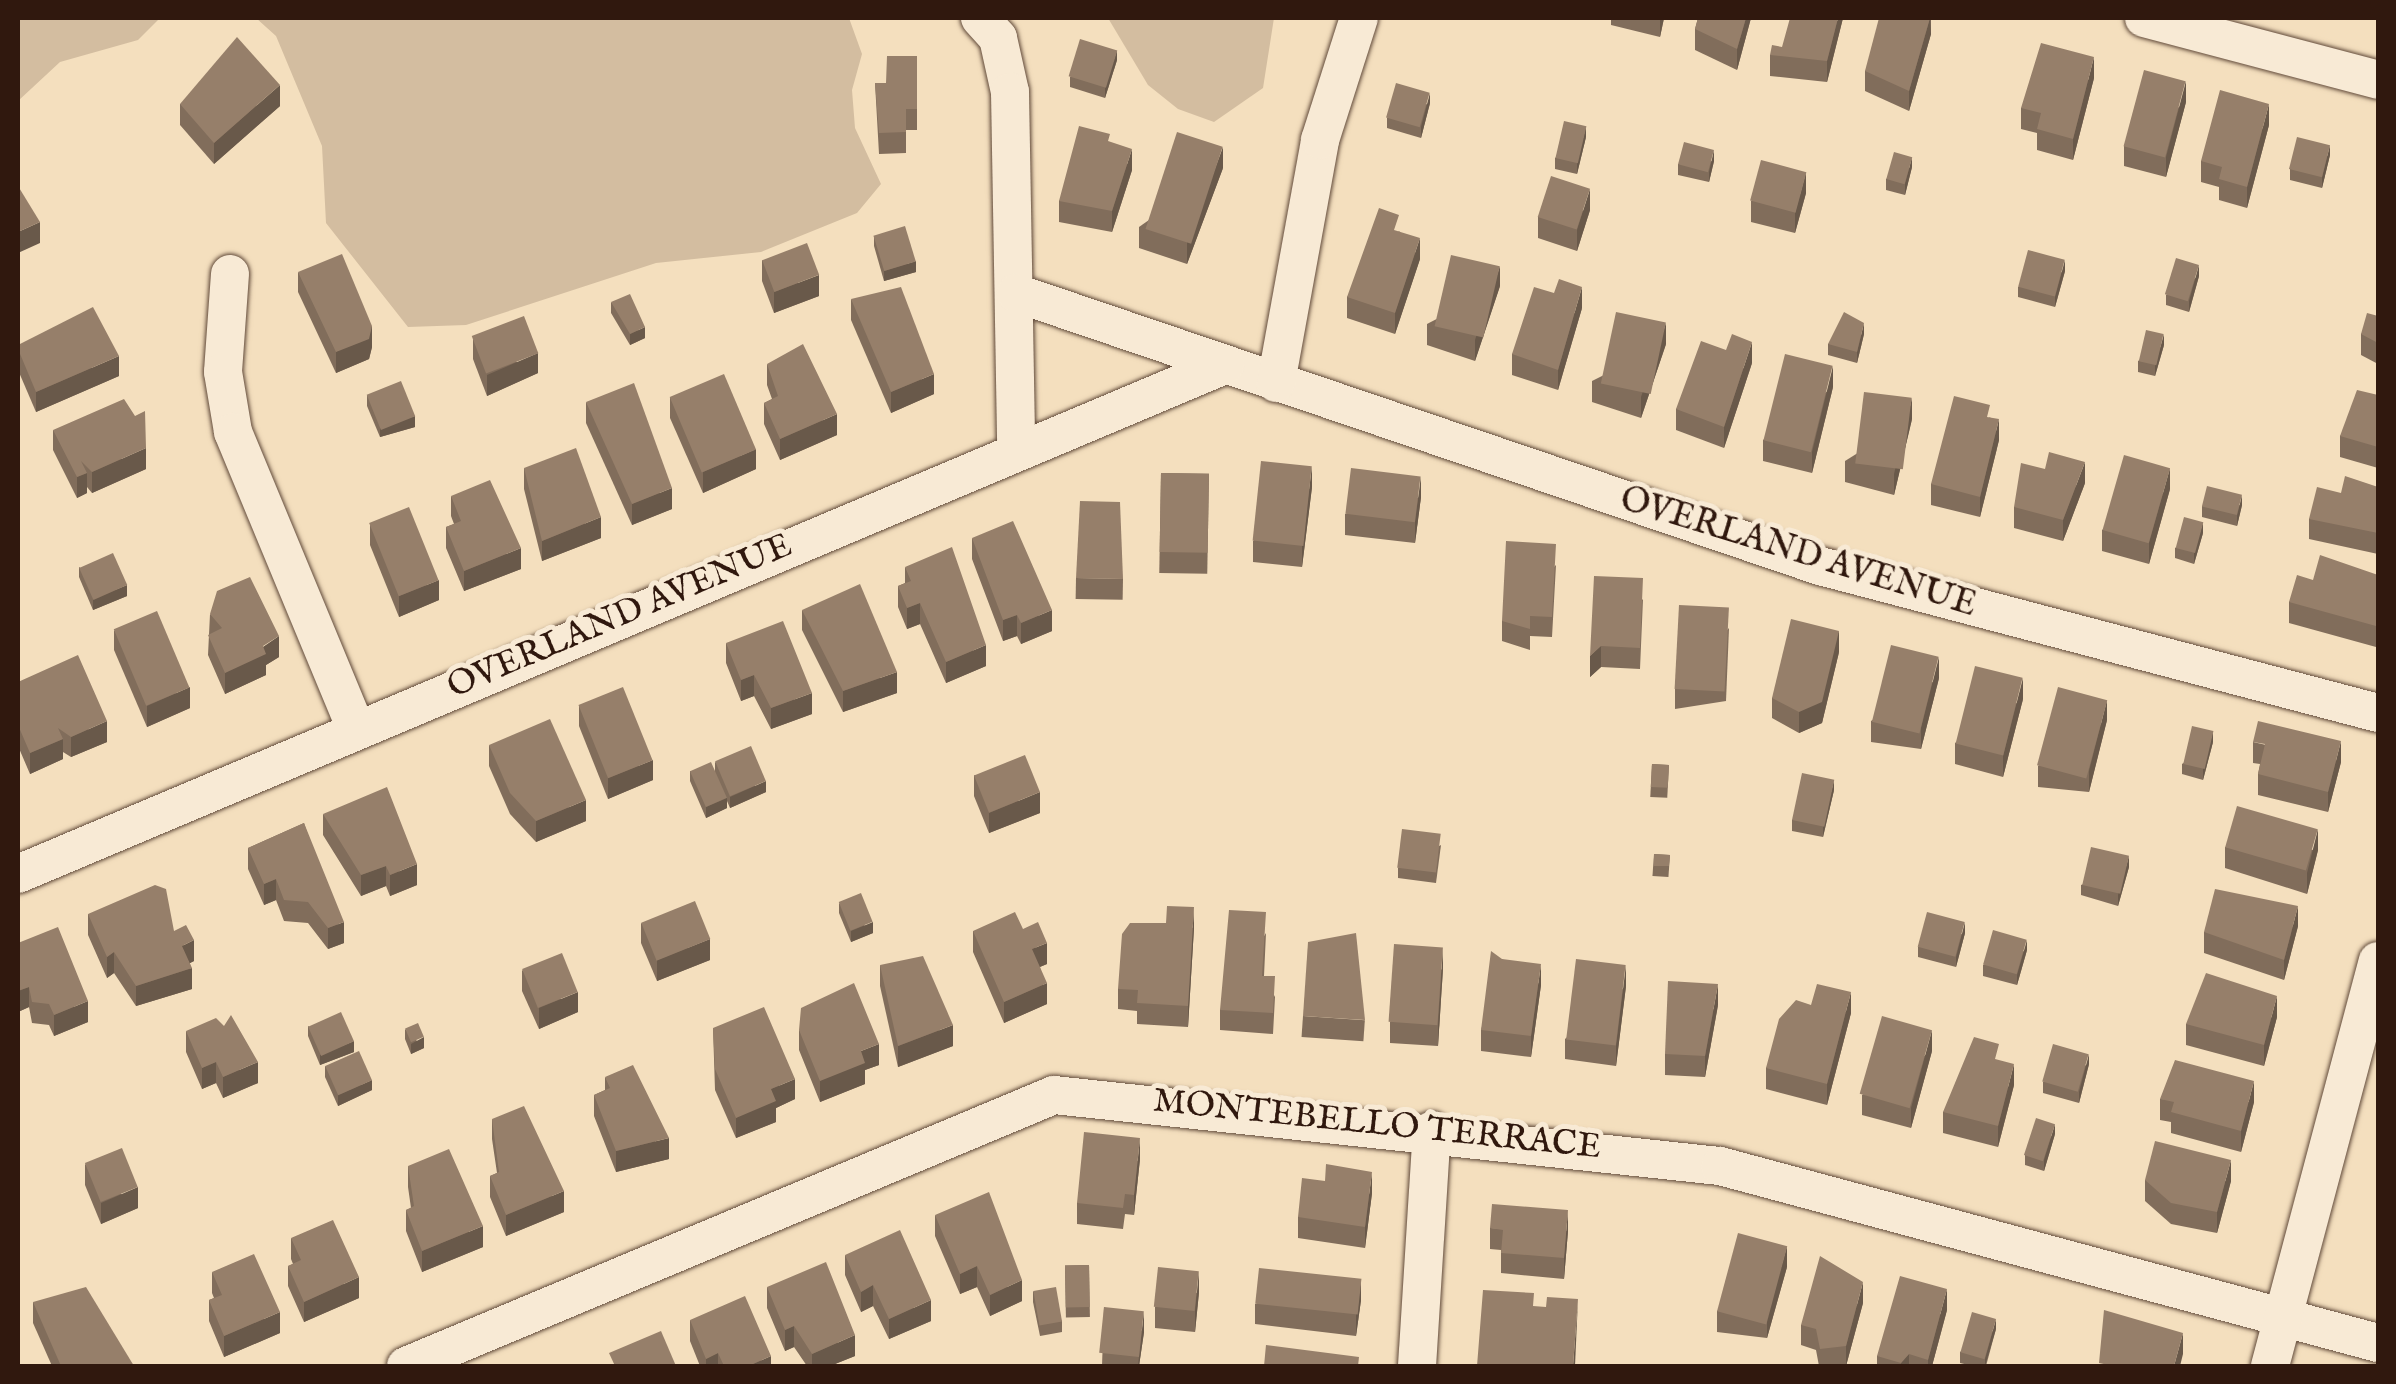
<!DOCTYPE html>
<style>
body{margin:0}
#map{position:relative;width:2396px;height:1384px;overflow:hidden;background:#f4dfbe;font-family:"IM FELL English",serif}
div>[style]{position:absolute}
.green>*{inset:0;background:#d3bda0}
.roads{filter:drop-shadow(0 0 2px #614a3a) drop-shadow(0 0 2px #614a3a)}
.minor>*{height:38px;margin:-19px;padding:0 19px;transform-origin:19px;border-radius:19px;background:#f8ead5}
.wall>*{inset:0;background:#816d5b;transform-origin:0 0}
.shaded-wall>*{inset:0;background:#69594a}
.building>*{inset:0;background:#967f6a;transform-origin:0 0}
span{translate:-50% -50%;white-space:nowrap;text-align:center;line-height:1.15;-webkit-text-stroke:10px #f8ead5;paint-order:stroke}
.street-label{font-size:35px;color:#30180e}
.frame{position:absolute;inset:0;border:20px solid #30180e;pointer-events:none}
</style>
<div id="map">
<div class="green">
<div style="clip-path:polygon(18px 18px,160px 18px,138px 40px,60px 62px,18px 101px)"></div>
<div style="clip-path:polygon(256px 18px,849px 18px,862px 54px,852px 90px,855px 128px,881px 184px,857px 213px,761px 252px,656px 263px,466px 325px,408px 327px,326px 223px,322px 146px,276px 36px)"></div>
<div style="clip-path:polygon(1108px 18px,1274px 18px,1263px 88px,1214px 122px,1178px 109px,1148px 85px)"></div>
</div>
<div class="roads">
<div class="minor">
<div style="left:980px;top:18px;width:27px;rotate:48deg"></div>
<div style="left:998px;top:38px;width:55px;rotate:77.5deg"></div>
<div style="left:1010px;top:92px;width:360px;rotate:89deg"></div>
<div style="left:2144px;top:18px;width:242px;rotate:14.8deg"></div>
<div style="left:230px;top:274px;width:98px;rotate:94.1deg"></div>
<div style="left:223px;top:372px;width:61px;rotate:80.5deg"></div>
<div style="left:233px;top:432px;width:319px;rotate:67.5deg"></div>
<div style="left:1016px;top:293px;width:849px;rotate:18.76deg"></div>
<div style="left:1820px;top:566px;width:577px;rotate:14.76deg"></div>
<div style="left:1276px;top:383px;width:247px;rotate:-79.7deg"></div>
<div style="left:1320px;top:140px;width:128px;rotate:-72.3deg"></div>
<div style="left:18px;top:874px;width:1310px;rotate:-22.87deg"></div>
<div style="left:406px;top:1366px;width:702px;rotate:-22.7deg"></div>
<div style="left:1054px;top:1095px;width:670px;rotate:6.09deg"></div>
<div style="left:1720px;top:1166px;width:681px;rotate:15.06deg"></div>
<div style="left:1417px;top:1366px;width:236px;rotate:-86.4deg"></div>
<div style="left:2270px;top:1366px;width:419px;rotate:-75.1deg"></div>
</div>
</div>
<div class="wall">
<div style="clip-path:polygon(1611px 18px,1664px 18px,1660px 37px,1611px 25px)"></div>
<div style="clip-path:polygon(1698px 18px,1751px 18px,1737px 70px,1695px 50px,1695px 29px)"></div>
<div style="clip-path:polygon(1843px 18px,1827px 82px,1770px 76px,1770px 55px)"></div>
<div style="clip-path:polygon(1931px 18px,1931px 34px,1909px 111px,1865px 91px,1865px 71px)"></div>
<div style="clip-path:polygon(917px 56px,917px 130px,906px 130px,906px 153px,879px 154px,875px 83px,886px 83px)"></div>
<div style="clip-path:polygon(1117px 60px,1105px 98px,1070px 87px,1070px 77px)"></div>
<div style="clip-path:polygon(2094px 78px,2073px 160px,2037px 150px,2037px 133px,2021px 129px,2021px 108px)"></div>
<div style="clip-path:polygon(2186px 102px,2166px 177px,2124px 166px,2124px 146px)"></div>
<div style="clip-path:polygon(1430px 103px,1421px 138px,1387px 128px,1387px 118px)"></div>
<div style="clip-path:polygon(180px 104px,280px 106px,214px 164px,180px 125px)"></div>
<div style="clip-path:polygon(2269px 125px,2247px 208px,2219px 200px,2219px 187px,2201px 182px,2201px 161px)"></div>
<div style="clip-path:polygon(1586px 137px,1577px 174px,1555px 169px,1555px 158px)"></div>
<div style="clip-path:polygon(1110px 142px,1132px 170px,1112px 232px,1059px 222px,1059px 201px)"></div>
<div style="clip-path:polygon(2330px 155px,2322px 188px,2290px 180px,2290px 169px)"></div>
<div style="clip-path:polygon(1714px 161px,1709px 182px,1678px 175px,1678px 164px)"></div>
<div style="clip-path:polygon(1912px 167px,1905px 195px,1886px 190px,1886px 179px)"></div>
<div style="clip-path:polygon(1223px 168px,1187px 264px,1139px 248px,1139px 227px)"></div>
<div style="clip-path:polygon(1806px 193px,1795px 233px,1751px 222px,1751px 201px)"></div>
<div style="clip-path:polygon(1590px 210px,1577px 251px,1538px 238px,1538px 217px)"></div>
<div style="clip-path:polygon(1399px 231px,1420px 259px,1395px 334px,1347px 318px,1347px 297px)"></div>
<div style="clip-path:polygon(874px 236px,916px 272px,884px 281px,874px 246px)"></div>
<div style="clip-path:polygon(762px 260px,819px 296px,774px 313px,762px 281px)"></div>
<div style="clip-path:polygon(2065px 271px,2055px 307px,2018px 297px,2018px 287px)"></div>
<div style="clip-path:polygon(298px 272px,372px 347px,369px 359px,336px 373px,298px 292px)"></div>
<div style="clip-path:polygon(2199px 276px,2189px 312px,2166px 305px,2166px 295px)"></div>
<div style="clip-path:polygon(1500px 286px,1475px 361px,1427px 345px,1427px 324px)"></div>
<div style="clip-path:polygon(851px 299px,934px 394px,891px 413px,851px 320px)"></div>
<div style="clip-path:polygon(611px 302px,645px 338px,630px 345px,611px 313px)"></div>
<div style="clip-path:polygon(1582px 308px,1558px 390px,1512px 375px,1512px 354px)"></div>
<div style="clip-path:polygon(2378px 316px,2378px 364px,2361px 355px,2361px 334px)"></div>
<div style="clip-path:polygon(1864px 334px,1857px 363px,1828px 355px,1828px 344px)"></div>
<div style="clip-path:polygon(473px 339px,538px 373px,487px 396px,473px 359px)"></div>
<div style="clip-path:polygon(1666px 344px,1641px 418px,1592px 402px,1592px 381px)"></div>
<div style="clip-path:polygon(18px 345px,119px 376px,36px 412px,18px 370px)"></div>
<div style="clip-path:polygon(2164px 345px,2155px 376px,2138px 372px,2138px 361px)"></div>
<div style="clip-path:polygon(1752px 363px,1724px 448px,1676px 430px,1676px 409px)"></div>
<div style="clip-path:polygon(767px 364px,837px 435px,780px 460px,764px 424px,764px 403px,772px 399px,767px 385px)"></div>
<div style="clip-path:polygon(1833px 387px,1812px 473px,1763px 461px,1763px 440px)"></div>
<div style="clip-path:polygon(367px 395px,415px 427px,380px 437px,367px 406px)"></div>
<div style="clip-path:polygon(2378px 395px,2378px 468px,2340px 457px,2340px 436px)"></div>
<div style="clip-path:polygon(670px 397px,756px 469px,703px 493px,670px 418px)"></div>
<div style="clip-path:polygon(586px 402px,672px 509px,632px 525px,586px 423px)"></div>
<div style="clip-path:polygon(1990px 417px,1999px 440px,1980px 517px,1931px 505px,1931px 484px)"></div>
<div style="clip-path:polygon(1912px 419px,1894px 495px,1845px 482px,1845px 461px)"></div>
<div style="clip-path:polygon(53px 430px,146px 469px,92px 493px,87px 487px,87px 493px,77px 498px,53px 450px)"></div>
<div style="clip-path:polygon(524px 468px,601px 538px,542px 561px,524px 489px)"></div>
<div style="left:1161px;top:473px;width:48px;height:100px;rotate:1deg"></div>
<div style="clip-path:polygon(2085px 483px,2063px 541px,2014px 528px,2014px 507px)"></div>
<div style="clip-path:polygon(1312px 487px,1302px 567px,1253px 562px,1253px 541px)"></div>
<div style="clip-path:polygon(2378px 487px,2378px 554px,2309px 539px,2309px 519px,2341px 493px)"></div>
<div style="clip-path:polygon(2170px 489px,2149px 564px,2102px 551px,2102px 530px)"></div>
<div style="clip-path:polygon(451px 496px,521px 569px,464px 591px,446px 548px,446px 527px,454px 524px,451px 516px)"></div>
<div style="clip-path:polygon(1421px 497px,1415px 543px,1345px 535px,1345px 514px)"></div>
<div style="clip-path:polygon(2242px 505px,2237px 526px,2202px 517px,2202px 506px)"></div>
<div style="clip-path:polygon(370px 524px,439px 600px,399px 617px,370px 545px)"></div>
<div style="clip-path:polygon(2203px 533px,2194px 564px,2175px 558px,2175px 548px)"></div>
<div style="clip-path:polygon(972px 538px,1052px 631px,1021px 644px,1017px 636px,1003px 641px,972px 559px)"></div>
<div style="clip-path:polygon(1556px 565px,1552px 637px,1530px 636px,1530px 650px,1502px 641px,1502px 621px)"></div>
<div style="clip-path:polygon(79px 567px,127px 596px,93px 610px,79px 577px)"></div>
<div style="clip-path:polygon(905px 567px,986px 666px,946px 683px,920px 624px,907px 629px,898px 607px,898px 586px,905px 583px)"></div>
<div style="clip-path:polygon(2378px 575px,2378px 638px,2376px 647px,2289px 623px,2289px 602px,2313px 580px)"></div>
<div style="left:1076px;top:578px;width:47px;height:21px;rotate:1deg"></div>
<div style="clip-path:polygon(1643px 599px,1640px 669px,1601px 667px,1590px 677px,1590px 656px)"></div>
<div style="clip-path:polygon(802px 610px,897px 693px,843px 712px,802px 630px)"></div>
<div style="clip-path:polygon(210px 614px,279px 657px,266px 665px,266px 675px,225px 694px,208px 655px)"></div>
<div style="clip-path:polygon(1729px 628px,1726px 701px,1675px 709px,1675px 689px)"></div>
<div style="clip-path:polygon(114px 630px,190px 708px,147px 727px,114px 650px)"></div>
<div style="clip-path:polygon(726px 643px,812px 714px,771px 729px,754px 696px,741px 701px,726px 663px)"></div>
<div style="clip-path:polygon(1839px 652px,1822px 723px,1799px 733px,1772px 718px,1772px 698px)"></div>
<div style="clip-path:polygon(1939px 678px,1921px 749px,1871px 742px,1871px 721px)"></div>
<div style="clip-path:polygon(18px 682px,107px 742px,71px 757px,63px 752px,63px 759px,30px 774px,18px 746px)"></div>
<div style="clip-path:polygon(2023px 699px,2003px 777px,1955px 764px,1955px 743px)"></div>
<div style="clip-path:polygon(579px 705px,653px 780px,608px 799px,579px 726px)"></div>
<div style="clip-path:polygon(2107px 720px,2089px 792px,2038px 787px,2038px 766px)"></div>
<div style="clip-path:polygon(2213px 742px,2203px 780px,2182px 774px,2182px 764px)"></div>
<div style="clip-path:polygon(2253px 742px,2341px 762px,2328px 812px,2258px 795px,2258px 774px,2260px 764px,2253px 763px)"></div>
<div style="clip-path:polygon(489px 745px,586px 821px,536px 842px,510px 814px,489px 766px)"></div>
<div style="clip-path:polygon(715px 762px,766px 792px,730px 808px,727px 801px,727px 808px,706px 818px,690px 781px,690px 771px,715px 771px)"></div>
<div style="left:1652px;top:764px;width:17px;height:33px;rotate:3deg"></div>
<div style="clip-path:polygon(974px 775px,1040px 813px,989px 833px,974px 796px)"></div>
<div style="clip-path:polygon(1834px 790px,1823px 837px,1792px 831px,1792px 820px)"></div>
<div style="clip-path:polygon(323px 814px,417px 885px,390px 896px,386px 886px,361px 896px,323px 835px)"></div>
<div style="clip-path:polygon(304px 823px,344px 943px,328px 949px,308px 923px,284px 921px,276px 900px,264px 905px,248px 869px,248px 848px)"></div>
<div style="clip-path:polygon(1441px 845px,1436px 883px,1398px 878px,1398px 868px)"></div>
<div style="clip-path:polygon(2225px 847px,2318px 850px,2307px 894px,2225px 868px)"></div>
<div style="left:1654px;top:854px;width:16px;height:22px;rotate:4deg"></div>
<div style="clip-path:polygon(2129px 867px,2118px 906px,2081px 895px,2081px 885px)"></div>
<div style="clip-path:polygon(839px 903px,873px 933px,851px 942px,839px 913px)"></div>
<div style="clip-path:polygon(88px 914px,174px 931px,194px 961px,190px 963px,192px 989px,136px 1006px,114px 973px,107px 978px,88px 935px)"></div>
<div style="clip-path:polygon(641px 923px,710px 960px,657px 981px,641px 943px)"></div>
<div style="clip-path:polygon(1166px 923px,1194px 928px,1188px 1027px,1137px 1024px,1137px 1011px,1118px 1009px,1118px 989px)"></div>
<div style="clip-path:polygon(2298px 926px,2284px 980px,2204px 953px,2204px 932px)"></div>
<div style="clip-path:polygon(1023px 929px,1047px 964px,1040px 967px,1047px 1004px,1004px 1023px,973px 952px,973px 931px)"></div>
<div style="clip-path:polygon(1266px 933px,1264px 976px,1275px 997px,1273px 1034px,1220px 1030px,1220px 1010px)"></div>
<div style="clip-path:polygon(1965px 933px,1956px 967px,1918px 957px,1918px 947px)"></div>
<div style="clip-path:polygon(18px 943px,88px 1022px,54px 1036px,49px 1025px,32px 1023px,29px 1007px,18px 1012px)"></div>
<div style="clip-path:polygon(2027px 950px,2017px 985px,1983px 976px,1983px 965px)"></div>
<div style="clip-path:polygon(1502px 959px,1541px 985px,1531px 1057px,1481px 1051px,1481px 1030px)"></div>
<div style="clip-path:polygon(880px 965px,953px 1046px,898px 1067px,880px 986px)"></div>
<div style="clip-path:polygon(1443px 968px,1438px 1046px,1390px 1043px,1390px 1022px)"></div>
<div style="clip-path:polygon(522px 970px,578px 1012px,539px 1029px,522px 991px)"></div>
<div style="clip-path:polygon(1626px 986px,1616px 1066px,1565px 1059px,1565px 1039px)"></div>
<div style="clip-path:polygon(1718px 1005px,1705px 1077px,1665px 1075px,1665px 1054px)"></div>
<div style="clip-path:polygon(1811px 1005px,1851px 1013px,1827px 1105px,1766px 1089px,1766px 1068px)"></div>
<div style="left:1303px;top:1016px;width:62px;height:21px;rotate:4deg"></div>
<div style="clip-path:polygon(2277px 1017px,2264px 1066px,2186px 1045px,2186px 1024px)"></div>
<div style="clip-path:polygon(308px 1026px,354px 1052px,320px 1065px,308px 1036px)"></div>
<div style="clip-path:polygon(713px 1028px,795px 1099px,776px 1108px,776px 1122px,736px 1138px,715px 1090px)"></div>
<div style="clip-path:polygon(405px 1029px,424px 1048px,411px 1054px,405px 1039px)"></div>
<div style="clip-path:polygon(799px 1030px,879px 1065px,865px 1070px,865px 1084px,820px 1102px,799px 1050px)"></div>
<div style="clip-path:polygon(186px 1031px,258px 1083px,223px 1098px,216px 1083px,202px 1089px,186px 1052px)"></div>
<div style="clip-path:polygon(1932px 1051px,1911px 1128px,1862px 1115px,1862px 1095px)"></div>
<div style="clip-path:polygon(2089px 1064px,2079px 1103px,2043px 1093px,2043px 1082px)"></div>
<div style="clip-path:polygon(325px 1066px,372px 1090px,338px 1106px,325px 1077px)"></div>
<div style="clip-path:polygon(605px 1077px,669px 1159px,616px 1172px,594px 1116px,594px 1095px,605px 1090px)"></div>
<div style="clip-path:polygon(2014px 1085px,1998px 1147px,1943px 1133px,1943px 1112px)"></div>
<div style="clip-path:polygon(2160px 1099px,2254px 1102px,2241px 1152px,2171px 1133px,2171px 1122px,2160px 1120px)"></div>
<div style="clip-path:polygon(492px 1119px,564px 1212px,506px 1236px,490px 1197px,490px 1176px,497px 1173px,492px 1139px)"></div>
<div style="clip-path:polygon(2055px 1134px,2044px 1171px,2025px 1165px,2025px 1155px)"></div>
<div style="clip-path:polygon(1140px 1159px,1134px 1215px,1125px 1214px,1123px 1229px,1077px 1224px,1077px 1203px)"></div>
<div style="clip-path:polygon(85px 1164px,138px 1208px,101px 1224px,85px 1185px)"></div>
<div style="clip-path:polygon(408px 1166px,483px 1247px,422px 1272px,406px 1231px,406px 1210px,411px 1208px,408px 1187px)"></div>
<div style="clip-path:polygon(2145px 1180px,2231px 1181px,2217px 1233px,2171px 1224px,2145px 1201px)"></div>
<div style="clip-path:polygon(1372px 1193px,1365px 1248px,1298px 1238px,1298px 1217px)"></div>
<div style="clip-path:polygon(935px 1215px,1022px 1301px,990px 1316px,977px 1287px,960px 1294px,935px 1236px)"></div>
<div style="clip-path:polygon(1490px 1228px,1568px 1231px,1564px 1279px,1501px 1273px,1501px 1250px,1490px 1249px)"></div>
<div style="clip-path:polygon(291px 1238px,359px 1298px,304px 1322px,288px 1286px,288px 1266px,293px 1264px,291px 1259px)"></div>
<div style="clip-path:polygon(845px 1255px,931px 1321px,889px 1339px,873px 1306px,861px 1312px,845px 1275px)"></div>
<div style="left:1089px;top:1265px;width:52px;height:24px;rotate:89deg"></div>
<div style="clip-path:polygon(1787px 1267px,1767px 1338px,1717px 1332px,1717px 1311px)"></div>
<div style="clip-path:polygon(212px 1272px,280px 1333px,224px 1357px,209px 1321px,209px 1300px,214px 1298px,212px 1293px)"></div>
<div style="clip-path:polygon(767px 1287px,855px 1356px,830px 1366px,807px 1366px,794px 1347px,785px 1351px,767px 1308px)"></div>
<div style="clip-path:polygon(1033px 1291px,1062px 1321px,1062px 1332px,1040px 1336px,1033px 1302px)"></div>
<div style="clip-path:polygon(1199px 1292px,1195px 1332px,1155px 1328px,1155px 1307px)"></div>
<div style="clip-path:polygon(1361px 1300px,1356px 1336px,1255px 1324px,1255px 1304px)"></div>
<div style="clip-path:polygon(33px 1302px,134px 1366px,52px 1366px,33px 1323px)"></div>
<div style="clip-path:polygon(1863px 1303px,1846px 1366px,1819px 1366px,1816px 1350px,1801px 1345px,1801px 1325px)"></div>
<div style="clip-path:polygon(1104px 1307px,1144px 1332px,1139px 1366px,1102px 1366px)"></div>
<div style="clip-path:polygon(1947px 1310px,1932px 1366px,1877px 1366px,1877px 1356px)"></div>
<div style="clip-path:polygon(690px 1320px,771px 1366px,700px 1366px,690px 1341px)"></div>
<div style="clip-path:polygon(1996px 1329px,1986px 1366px,1973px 1366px,1960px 1363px,1960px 1352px)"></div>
</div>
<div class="shaded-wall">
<div style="clip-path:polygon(1660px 18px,1664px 18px,1660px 37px)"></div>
<div style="clip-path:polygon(1746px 18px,1751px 18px,1737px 70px,1737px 49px)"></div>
<div style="clip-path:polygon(1838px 18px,1843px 18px,1827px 82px,1827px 61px)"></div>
<div style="clip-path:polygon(1930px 18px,1931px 34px,1909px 111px,1909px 91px)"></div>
<div style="clip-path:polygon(1117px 50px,1117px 60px,1105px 98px,1105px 87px)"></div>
<div style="clip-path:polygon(2094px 57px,2094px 78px,2073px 160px,2073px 139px)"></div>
<div style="clip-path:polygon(2186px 81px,2186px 102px,2166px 177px,2166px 157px)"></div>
<div style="clip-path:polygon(280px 85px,280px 106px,214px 164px,214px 143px)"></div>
<div style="clip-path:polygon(1430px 93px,1430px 103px,1421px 138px,1421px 127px)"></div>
<div style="clip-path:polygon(2269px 104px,2269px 125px,2247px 208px,2247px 187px)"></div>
<div style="clip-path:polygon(1586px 126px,1586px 137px,1577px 174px,1577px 163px)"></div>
<div style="clip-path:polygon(2330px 145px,2330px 155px,2322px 188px,2322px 177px)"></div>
<div style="clip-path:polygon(1223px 147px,1223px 168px,1187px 264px,1187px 243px)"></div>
<div style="clip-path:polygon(1132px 149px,1132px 170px,1112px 232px,1112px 211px)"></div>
<div style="clip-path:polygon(1714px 150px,1714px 161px,1709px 182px,1709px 172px)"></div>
<div style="clip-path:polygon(1912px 157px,1912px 167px,1905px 195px,1905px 184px)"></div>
<div style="clip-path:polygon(1806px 172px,1806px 193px,1795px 233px,1795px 213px)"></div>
<div style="clip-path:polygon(1590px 189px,1590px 210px,1577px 251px,1577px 230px)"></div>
<div style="clip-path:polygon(40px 222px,40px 243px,18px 253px,18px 232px)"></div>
<div style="clip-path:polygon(1420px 238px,1420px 259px,1395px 334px,1395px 313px)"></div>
<div style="clip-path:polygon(2065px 260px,2065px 271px,2055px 307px,2055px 297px)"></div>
<div style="clip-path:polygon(916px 261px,916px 272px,884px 281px,884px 271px)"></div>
<div style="clip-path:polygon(2199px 265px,2199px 276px,2189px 312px,2189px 301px)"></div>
<div style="clip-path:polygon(1500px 266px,1500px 286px,1475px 361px,1475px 340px)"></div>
<div style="clip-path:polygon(819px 275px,819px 296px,774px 313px,774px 292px)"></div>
<div style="clip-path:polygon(1582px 287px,1582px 308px,1558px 390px,1558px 370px)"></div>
<div style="clip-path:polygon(1666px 323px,1666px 344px,1641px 418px,1641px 397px)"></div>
<div style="clip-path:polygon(1864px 323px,1864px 334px,1857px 363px,1857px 352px)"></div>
<div style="clip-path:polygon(372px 326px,372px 347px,369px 359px,336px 373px,336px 352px)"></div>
<div style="clip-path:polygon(645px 327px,645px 338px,630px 345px,630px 334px)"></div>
<div style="clip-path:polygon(2164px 334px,2164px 345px,2155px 376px,2155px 366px)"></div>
<div style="clip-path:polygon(1752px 342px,1752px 363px,1724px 448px,1724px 427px)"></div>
<div style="clip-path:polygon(538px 353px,538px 373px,487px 396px,487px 375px)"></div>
<div style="clip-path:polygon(119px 356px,119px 376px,36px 412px,36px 392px)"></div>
<div style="clip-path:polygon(1833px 366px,1833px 387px,1812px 473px,1812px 452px)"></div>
<div style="clip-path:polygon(934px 374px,934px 394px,891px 413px,891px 392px)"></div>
<div style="clip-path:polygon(1912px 398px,1912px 419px,1894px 495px,1894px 474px)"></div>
<div style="clip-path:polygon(837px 414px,837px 435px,780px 460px,780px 439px)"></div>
<div style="clip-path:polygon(415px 416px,415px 427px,380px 437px,380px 426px)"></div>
<div style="clip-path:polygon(1999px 419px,1999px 440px,1980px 517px,1980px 497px)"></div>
<div style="clip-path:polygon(146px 448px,146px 469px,92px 493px,92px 472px)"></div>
<div style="clip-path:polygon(756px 449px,756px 469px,703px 493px,703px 472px)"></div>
<div style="clip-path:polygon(2085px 462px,2085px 483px,2063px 541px,2063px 520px)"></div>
<div style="clip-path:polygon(1312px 466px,1312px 487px,1302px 567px,1302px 546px)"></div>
<div style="clip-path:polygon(2170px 468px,2170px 489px,2149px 564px,2149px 543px)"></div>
<div style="clip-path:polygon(87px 473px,87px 493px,77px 498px,77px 477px)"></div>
<div style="clip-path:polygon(1421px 476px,1421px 497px,1415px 543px,1415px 522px)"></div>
<div style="clip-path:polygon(672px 488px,672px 509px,632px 525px,632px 504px)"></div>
<div style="clip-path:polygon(2242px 495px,2242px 505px,2237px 526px,2237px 516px)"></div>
<div style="clip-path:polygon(601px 517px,601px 538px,542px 561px,542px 541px)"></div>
<div style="clip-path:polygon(2203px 522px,2203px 533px,2194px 564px,2194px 553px)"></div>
<div style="clip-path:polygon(521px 548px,521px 569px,464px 591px,464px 571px)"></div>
<div style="clip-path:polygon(439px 580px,439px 600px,399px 617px,399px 596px)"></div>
<div style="clip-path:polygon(127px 585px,127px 596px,93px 610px,93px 599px)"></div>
<div style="clip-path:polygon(920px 603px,920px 624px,907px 629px,907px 608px)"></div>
<div style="clip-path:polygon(1052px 610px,1052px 631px,1021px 644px,1021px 623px)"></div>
<div style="clip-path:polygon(1017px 615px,1017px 636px,1003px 641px,1003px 620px)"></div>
<div style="clip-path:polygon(2378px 618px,2378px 638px,2376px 647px,2376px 626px)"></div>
<div style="clip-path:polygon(1839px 631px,1839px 652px,1822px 723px,1799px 733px,1799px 712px)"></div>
<div style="clip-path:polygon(279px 636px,279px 657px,266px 665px,266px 675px,225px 694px,225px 673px)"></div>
<div style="clip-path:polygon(986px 645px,986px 666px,946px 683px,946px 662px)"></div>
<div style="clip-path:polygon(1601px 646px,1601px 667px,1590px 677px,1590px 656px)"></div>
<div style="clip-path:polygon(1939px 657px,1939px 678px,1921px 749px,1921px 728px)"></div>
<div style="clip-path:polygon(897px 672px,897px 693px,843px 712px,843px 691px)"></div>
<div style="clip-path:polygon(754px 675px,754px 696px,741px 701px,741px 680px)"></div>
<div style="clip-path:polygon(2023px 678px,2023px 699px,2003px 777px,2003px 756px)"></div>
<div style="clip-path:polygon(190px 687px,190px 708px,147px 727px,147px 706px)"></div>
<div style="clip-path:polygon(812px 693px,812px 714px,771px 729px,771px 708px)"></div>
<div style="clip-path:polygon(2107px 700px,2107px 720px,2089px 792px,2089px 771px)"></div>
<div style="clip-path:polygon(107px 721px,107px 742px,71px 757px,71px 737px)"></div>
<div style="clip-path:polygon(2213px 731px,2213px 742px,2203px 780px,2203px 769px)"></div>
<div style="clip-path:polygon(63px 739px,63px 759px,30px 774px,30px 753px)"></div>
<div style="clip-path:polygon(2341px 741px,2341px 762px,2328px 812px,2328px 792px)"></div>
<div style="clip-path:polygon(653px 760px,653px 780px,608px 799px,608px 778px)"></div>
<div style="clip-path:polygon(1834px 780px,1834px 790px,1823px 837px,1823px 827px)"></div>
<div style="clip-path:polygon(766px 781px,766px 792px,730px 808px,730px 797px)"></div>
<div style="clip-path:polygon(1040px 792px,1040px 813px,989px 833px,989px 813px)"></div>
<div style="clip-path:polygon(727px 798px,727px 808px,706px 818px,706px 807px)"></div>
<div style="clip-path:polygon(586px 800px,586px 821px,536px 842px,536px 821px)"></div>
<div style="clip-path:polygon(2318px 829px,2318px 850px,2307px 894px,2307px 873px)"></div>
<div style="clip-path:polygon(2129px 856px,2129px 867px,2118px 906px,2118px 895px)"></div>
<div style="clip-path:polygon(417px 864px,417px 885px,390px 896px,390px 875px)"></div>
<div style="clip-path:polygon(386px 866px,386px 886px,361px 896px,361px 875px)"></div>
<div style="clip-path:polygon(276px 879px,276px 900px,264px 905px,264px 884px)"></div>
<div style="clip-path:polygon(2298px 906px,2298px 926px,2284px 980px,2284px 960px)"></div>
<div style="clip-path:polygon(1194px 907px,1194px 928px,1188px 1027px,1188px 1006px)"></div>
<div style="clip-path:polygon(344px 922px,344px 943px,328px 949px,328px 928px)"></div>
<div style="clip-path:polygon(873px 922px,873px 933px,851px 942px,851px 931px)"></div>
<div style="clip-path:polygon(1965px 922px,1965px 933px,1956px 967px,1956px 957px)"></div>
<div style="clip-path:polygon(710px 939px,710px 960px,657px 981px,657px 960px)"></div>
<div style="clip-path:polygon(194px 940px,194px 961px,182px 967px,182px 946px)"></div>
<div style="clip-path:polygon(2027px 940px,2027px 950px,2017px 985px,2017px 975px)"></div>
<div style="clip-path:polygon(1047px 943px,1047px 964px,1032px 970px,1032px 949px)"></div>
<div style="clip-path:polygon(1443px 947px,1443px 968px,1438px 1046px,1438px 1025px)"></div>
<div style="clip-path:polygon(114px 952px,114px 973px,107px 978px,107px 957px)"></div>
<div style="clip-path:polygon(1541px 964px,1541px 985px,1531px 1057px,1531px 1036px)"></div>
<div style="clip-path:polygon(1626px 965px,1626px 986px,1616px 1066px,1616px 1046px)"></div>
<div style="clip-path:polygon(192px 968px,192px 989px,136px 1006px,136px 986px)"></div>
<div style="clip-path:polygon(1047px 983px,1047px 1004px,1004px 1023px,1004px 1002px)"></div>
<div style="clip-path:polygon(1718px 984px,1718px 1005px,1705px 1077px,1705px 1056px)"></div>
<div style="clip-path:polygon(29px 987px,29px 1007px,18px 1012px,18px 991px)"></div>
<div style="clip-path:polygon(578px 992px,578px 1012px,539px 1029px,539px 1008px)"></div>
<div style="clip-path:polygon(1851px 992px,1851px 1013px,1827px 1105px,1827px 1084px)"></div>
<div style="clip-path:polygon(2277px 996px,2277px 1017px,2264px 1066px,2264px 1045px)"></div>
<div style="clip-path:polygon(88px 1001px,88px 1022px,54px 1036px,54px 1015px)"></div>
<div style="clip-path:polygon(953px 1025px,953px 1046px,898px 1067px,898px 1046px)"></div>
<div style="clip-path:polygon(1932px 1030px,1932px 1051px,1911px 1128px,1911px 1108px)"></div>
<div style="clip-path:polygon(424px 1037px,424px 1048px,411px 1054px,411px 1044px)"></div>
<div style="clip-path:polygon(354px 1041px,354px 1052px,320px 1065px,320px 1055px)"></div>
<div style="clip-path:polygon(879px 1044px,879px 1065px,865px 1070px,865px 1084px,820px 1102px,820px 1081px,861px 1051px)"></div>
<div style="clip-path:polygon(2089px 1054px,2089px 1064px,2079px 1103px,2079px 1092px)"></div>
<div style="clip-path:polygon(216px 1062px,216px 1083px,202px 1089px,202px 1068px)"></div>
<div style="clip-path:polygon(258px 1062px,258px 1083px,223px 1098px,223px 1077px)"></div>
<div style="clip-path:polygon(2014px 1064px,2014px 1085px,1998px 1147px,1998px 1126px)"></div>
<div style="clip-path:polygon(795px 1079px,795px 1099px,776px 1108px,776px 1122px,736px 1138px,736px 1118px,771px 1089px)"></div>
<div style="clip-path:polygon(372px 1080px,372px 1090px,338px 1106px,338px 1095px)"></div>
<div style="clip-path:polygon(2254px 1081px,2254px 1102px,2241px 1152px,2241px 1131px)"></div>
<div style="clip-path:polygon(2055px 1124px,2055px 1134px,2044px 1171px,2044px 1160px)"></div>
<div style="clip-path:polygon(669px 1138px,669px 1159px,616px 1172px,616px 1151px)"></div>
<div style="clip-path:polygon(1140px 1138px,1140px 1159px,1134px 1215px,1134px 1195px)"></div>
<div style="clip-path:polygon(2231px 1160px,2231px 1181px,2217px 1233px,2217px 1212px)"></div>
<div style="clip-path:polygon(1372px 1172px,1372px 1193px,1365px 1248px,1365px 1227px)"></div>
<div style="clip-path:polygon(138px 1187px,138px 1208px,101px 1224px,101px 1203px)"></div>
<div style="clip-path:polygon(564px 1191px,564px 1212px,506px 1236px,506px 1215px)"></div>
<div style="clip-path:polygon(1568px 1210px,1568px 1231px,1564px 1279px,1564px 1258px)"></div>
<div style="clip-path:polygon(483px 1226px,483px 1247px,422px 1272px,422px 1251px)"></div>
<div style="clip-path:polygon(1787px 1246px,1787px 1267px,1767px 1338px,1767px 1317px)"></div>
<div style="clip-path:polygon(977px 1266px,977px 1287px,960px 1294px,960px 1274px)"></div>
<div style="clip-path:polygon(1199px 1271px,1199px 1292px,1195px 1332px,1195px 1311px)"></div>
<div style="clip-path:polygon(359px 1277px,359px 1298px,304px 1322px,304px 1302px)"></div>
<div style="clip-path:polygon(1361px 1279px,1361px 1300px,1356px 1336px,1356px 1316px)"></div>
<div style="clip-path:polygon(1022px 1280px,1022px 1301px,990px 1316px,990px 1295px)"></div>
<div style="clip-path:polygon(1863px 1282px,1863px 1303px,1846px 1366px,1846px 1346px)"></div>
<div style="clip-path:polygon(873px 1285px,873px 1306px,861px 1312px,861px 1292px)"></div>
<div style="clip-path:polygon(1947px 1289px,1947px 1310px,1932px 1366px,1928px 1366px,1928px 1360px)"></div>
<div style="clip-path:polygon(1578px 1299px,1575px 1366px,1573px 1366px)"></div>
<div style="clip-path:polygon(931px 1300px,931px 1321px,889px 1339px,889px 1319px)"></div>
<div style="clip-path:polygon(1144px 1311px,1144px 1332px,1139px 1366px,1138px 1366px)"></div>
<div style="clip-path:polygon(280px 1312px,280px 1333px,224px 1357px,224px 1336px)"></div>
<div style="clip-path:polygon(1996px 1319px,1996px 1329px,1985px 1366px,1985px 1359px)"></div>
<div style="clip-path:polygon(794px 1326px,794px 1347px,785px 1351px,785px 1330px)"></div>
<div style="clip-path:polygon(2183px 1333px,2183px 1354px,2180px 1366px,2174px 1366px)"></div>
<div style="clip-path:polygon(855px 1335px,855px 1356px,830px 1366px,812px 1366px,812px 1354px)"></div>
<div style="clip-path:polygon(718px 1353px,718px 1366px,706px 1366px,706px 1359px)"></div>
<div style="clip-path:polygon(1909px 1354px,1909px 1366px,1901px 1366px,1901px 1363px)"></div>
<div style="clip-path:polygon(771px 1356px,771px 1366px,753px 1366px,753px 1364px)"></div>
</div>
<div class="building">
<div style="clip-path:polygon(1698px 18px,1746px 18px,1737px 49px,1695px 29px)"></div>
<div style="clip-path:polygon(1790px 18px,1838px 18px,1827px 61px,1770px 55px,1772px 45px,1782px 47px)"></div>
<div style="clip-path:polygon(1879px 18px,1930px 18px,1909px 91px,1865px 71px)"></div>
<div style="clip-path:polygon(237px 37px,280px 85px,214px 143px,180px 104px)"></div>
<div style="left:1080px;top:39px;width:39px;height:39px;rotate:17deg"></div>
<div style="clip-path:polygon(2041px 43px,2094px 57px,2073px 139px,2037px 129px,2041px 113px,2021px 108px)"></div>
<div style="clip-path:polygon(887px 56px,917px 56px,917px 109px,906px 109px,906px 132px,879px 133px,875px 83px,886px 83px)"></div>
<div style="left:2144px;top:70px;width:43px;height:79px;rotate:15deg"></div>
<div style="left:1396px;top:83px;width:35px;height:36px;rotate:16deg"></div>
<div style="clip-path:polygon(2220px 90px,2269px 104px,2247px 187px,2219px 179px,2222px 167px,2201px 161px)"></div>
<div style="left:1564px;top:121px;width:23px;height:38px;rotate:13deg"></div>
<div style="clip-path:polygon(1079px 126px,1110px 134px,1108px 141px,1132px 149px,1112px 211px,1059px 201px)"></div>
<div style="left:1177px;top:132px;width:48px;height:102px;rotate:18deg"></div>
<div style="left:2297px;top:137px;width:34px;height:33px;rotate:14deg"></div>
<div style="left:1684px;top:142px;width:31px;height:23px;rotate:15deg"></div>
<div style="left:1894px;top:152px;width:19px;height:28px;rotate:16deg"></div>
<div style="left:1761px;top:160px;width:47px;height:42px;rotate:15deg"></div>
<div style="left:1551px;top:176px;width:41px;height:43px;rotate:18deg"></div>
<div style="clip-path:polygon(18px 186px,40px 222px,18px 232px)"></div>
<div style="clip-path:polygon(1379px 208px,1399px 215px,1394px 230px,1420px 238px,1395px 313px,1347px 297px)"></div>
<div style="left:905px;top:226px;width:37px;height:33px;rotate:73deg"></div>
<div style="left:807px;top:243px;width:34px;height:48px;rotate:69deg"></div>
<div style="left:2028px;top:250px;width:38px;height:38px;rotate:15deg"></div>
<div style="clip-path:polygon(342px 254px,372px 326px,369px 339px,336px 352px,298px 272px)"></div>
<div style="left:1451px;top:255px;width:50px;height:73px;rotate:13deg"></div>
<div style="left:2176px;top:258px;width:24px;height:38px;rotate:17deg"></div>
<div style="clip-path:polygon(1559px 279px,1582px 287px,1558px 370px,1512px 354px,1534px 287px,1554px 293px)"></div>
<div style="clip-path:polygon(901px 287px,934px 374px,891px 392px,851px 299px)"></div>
<div style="clip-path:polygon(630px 294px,645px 327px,630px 334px,611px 302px)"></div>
<div style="clip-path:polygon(93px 307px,119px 356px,36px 392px,18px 349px,18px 345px)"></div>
<div style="left:1616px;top:312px;width:51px;height:73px;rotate:12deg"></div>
<div style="clip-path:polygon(1844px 312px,1864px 323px,1857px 352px,1828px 344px)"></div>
<div style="clip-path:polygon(2367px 313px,2378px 316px,2378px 343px,2361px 334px)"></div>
<div style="left:524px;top:316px;width:40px;height:56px;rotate:69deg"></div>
<div style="left:2146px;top:330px;width:18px;height:32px;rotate:13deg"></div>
<div style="clip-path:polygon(1732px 334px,1752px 342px,1724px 427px,1676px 409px,1701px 341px,1726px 350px)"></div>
<div style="clip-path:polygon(803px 344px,837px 414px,780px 439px,764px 403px,778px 396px,767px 364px)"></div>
<div style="left:1785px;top:354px;width:49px;height:89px;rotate:14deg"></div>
<div style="left:724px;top:374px;width:82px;height:59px;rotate:67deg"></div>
<div style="left:401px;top:381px;width:38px;height:37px;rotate:68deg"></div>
<div style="clip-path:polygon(634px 383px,672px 488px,632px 504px,586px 402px)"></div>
<div style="clip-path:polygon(2357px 390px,2378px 395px,2378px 447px,2340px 436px)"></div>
<div style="left:1864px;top:392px;width:48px;height:72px;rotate:7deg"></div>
<div style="clip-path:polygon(1954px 396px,1990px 405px,1987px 417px,1999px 419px,1980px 497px,1931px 484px)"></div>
<div style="clip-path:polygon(124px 399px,135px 416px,145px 411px,146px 448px,92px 472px,81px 461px,87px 473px,77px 477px,53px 430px)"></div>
<div style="clip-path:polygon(576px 448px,601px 517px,542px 541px,524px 468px)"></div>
<div style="clip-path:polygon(2049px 452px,2085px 462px,2063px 520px,2014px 507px,2021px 463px,2045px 469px)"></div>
<div style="left:2124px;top:455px;width:48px;height:78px;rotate:16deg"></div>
<div style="left:1261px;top:461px;width:51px;height:80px;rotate:6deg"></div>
<div style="left:1351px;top:468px;width:70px;height:46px;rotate:7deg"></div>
<div style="left:1161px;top:473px;width:48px;height:79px;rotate:1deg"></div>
<div style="clip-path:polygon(2345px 476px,2378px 487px,2378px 533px,2309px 519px,2317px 487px,2341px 493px)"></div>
<div style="clip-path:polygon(490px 480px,521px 548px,464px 571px,446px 527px,461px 521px,451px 496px)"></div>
<div style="left:2207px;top:486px;width:36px;height:21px;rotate:14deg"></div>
<div style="clip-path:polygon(1080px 501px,1120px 502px,1123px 579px,1076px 578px)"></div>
<div style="left:409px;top:507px;width:79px;height:43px;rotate:68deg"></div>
<div style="left:2184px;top:517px;width:20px;height:32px;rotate:15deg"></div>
<div style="clip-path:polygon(1013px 521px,1052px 610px,1021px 623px,1017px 615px,1003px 620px,972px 538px)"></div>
<div style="clip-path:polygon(1506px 541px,1556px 544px,1552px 617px,1530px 616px,1530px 629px,1502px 621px)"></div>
<div style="clip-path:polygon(952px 547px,986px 645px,946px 662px,920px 603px,907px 608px,898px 586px,911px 581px,905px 567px)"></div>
<div style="left:113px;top:553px;width:35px;height:37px;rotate:66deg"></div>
<div style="clip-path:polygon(2320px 555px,2378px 575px,2378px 618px,2376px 626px,2289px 602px,2297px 575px,2313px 580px)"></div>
<div style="clip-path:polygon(1594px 576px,1643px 578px,1640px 648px,1601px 646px,1590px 656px)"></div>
<div style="clip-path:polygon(250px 577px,279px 636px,263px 646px,266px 654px,225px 673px,208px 635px,222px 628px,210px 614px,217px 591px)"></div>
<div style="clip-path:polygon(860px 584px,897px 672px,843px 691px,802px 610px)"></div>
<div style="left:1679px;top:605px;width:50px;height:84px;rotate:3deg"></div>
<div style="left:157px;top:611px;width:83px;height:47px;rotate:67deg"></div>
<div style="clip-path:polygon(1791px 619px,1839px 631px,1822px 702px,1799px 712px,1772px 698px)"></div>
<div style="clip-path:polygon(783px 621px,812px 693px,771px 708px,754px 675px,741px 680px,726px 643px)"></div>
<div style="left:1891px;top:645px;width:49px;height:79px;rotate:14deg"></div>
<div style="clip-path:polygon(78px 655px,107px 721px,71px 737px,58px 728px,63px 739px,30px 753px,18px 725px,18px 682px)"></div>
<div style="left:1975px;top:666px;width:49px;height:80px;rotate:14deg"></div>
<div style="left:623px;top:687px;width:79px;height:48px;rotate:68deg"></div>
<div style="left:2058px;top:687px;width:51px;height:81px;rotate:15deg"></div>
<div style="clip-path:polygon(550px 719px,586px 800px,536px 821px,510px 793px,489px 745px)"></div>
<div style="clip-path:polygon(2258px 721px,2341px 741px,2328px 792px,2258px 774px,2265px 744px,2253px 742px)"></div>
<div style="left:2192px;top:726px;width:22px;height:39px;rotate:13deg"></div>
<div style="left:751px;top:746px;width:38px;height:39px;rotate:67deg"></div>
<div style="left:1025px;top:755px;width:40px;height:55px;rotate:68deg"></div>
<div style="left:711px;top:762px;width:39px;height:23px;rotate:66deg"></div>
<div style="left:1652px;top:764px;width:17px;height:23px;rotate:3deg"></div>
<div style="left:1802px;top:773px;width:33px;height:48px;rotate:12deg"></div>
<div style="clip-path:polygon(387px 787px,417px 864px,390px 875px,386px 866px,361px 875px,323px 814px)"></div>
<div style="left:2237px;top:806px;width:84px;height:43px;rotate:16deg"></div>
<div style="clip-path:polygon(304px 823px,344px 922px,328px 928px,308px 902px,284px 900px,276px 879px,264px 884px,248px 848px)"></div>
<div style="left:1402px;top:829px;width:39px;height:39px;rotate:7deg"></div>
<div style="left:2091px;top:847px;width:39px;height:39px;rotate:13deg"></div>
<div style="clip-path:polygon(1654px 854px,1670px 855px,1669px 866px,1654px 866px)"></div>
<div style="clip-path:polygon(155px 885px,166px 889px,174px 931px,186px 925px,194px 940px,182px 946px,192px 968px,136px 986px,114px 952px,107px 957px,88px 914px)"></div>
<div style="clip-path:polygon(2215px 889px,2298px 906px,2284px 960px,2204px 932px)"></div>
<div style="left:861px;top:893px;width:31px;height:24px;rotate:68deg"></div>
<div style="left:695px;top:901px;width:41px;height:58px;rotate:68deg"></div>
<div style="clip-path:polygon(1167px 906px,1194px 907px,1188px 1006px,1137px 1003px,1138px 990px,1118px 989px,1122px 934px,1130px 923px,1166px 923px)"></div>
<div style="clip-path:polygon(1229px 910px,1266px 912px,1262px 976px,1275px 976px,1273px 1013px,1220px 1010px)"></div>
<div style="clip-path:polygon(1015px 912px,1023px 929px,1038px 922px,1047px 943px,1032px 949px,1047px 983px,1004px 1002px,973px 931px)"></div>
<div style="left:1927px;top:912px;width:39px;height:36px;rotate:15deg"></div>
<div style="clip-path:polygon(58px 927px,88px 1001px,54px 1015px,49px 1004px,32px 1002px,29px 987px,18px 991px,18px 943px)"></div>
<div style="left:1993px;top:930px;width:35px;height:36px;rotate:16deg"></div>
<div style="clip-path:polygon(1356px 933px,1365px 1020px,1303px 1016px,1308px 942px)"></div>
<div style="left:1394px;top:944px;width:49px;height:78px;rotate:4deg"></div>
<div style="clip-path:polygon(1491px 951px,1502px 959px,1541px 964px,1531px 1036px,1481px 1030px)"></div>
<div style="left:562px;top:953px;width:42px;height:43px;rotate:68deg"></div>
<div style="clip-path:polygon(923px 956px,953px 1025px,898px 1046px,880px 965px)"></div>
<div style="left:1576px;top:959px;width:50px;height:81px;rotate:7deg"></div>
<div style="clip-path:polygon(2206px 973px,2277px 996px,2264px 1045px,2186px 1024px)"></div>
<div style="clip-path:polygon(1668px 981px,1718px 984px,1705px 1056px,1665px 1054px)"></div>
<div style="clip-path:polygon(854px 983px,879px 1044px,861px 1051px,865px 1063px,820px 1081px,799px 1030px,801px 1008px)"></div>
<div style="clip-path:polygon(1817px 984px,1851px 992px,1827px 1084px,1766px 1068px,1779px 1019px,1796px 1000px,1811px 1005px)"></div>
<div style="clip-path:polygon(764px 1007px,795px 1079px,771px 1089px,776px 1101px,736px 1118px,715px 1069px,713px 1028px)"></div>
<div style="left:341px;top:1012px;width:32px;height:36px;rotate:66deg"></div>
<div style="clip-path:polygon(231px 1015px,258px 1062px,223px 1077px,216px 1062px,202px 1068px,186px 1031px,216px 1018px,224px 1026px)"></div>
<div style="left:1882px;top:1016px;width:52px;height:81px;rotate:16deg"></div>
<div style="left:418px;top:1023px;width:15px;height:14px;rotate:67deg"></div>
<div style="clip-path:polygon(1974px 1037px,1999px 1044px,1995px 1059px,2014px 1064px,1998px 1126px,1943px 1112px)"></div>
<div style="left:2053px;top:1044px;width:37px;height:39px;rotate:16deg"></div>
<div style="left:359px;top:1051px;width:32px;height:37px;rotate:66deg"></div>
<div style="clip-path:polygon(2175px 1060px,2254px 1081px,2241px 1131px,2171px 1112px,2174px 1102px,2160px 1099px)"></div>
<div style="clip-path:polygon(633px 1065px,669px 1138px,616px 1151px,594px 1095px,610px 1088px,605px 1077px)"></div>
<div style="clip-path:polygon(524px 1106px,564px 1191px,506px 1215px,490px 1176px,499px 1172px,492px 1119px)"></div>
<div style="left:2036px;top:1118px;width:20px;height:39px;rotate:18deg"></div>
<div style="clip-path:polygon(1084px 1132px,1140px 1138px,1134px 1195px,1125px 1194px,1123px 1208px,1077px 1203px)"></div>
<div style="clip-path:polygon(2155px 1141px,2231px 1160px,2217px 1212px,2171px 1203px,2145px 1180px)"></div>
<div style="left:122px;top:1148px;width:42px;height:40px;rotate:68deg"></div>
<div style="clip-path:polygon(449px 1149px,483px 1226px,422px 1251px,406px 1210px,414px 1206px,408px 1166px)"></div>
<div style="clip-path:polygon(1326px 1164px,1372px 1172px,1365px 1227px,1298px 1217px,1302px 1178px,1325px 1181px)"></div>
<div style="clip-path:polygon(989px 1192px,1022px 1280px,990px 1295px,977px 1266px,960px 1274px,935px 1215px)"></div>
<div style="clip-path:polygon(1492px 1204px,1568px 1210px,1564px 1258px,1501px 1253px,1503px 1230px,1490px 1228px)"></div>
<div style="clip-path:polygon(333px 1220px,359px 1277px,304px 1302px,288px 1266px,301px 1260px,291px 1238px)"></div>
<div style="clip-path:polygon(900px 1230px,931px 1300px,889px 1319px,873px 1285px,861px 1292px,845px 1255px)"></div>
<div style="left:1738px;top:1233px;width:51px;height:81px;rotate:15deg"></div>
<div style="clip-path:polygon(254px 1254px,280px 1312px,224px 1336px,209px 1300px,222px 1295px,212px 1272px)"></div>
<div style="clip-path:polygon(1820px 1256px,1863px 1282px,1846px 1346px,1820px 1349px,1816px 1329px,1801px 1325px)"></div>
<div style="clip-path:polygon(826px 1262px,855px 1335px,812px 1354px,794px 1326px,785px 1330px,767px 1287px)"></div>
<div style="left:1089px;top:1265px;width:42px;height:24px;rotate:89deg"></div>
<div style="left:1158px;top:1267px;width:41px;height:40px;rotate:6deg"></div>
<div style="left:1259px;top:1268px;width:103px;height:36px;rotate:6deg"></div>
<div style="clip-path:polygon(1900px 1276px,1947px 1289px,1928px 1360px,1909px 1354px,1901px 1363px,1877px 1356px)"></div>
<div style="clip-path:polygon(86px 1287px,134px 1366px,61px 1366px,33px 1302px)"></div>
<div style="left:1056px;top:1287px;width:35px;height:23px;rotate:80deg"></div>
<div style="clip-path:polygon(1483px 1290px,1534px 1293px,1533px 1306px,1546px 1307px,1547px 1297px,1578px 1299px,1573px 1366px,1477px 1366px)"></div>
<div style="clip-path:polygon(745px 1296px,771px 1356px,753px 1364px,754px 1366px,724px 1366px,718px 1353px,706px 1359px,690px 1320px)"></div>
<div style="left:1104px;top:1307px;width:40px;height:46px;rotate:6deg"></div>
<div style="clip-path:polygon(2104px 1310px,2183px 1333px,2174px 1366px,2113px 1366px,2099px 1363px)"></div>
<div style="left:1972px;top:1312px;width:25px;height:42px;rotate:16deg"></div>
<div style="clip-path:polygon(661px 1331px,676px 1366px,615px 1366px,609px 1353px)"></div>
<div style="clip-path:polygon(1266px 1345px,1359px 1357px,1358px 1366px,1264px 1366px)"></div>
</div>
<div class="street-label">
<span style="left:1798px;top:553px;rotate:17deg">OVERLAND AVENUE</span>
<span style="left:620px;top:617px;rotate:-23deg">OVERLAND AVENUE</span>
<span style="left:1377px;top:1125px;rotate:6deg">MONTEBELLO TERRACE</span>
</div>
<div class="frame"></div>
</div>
